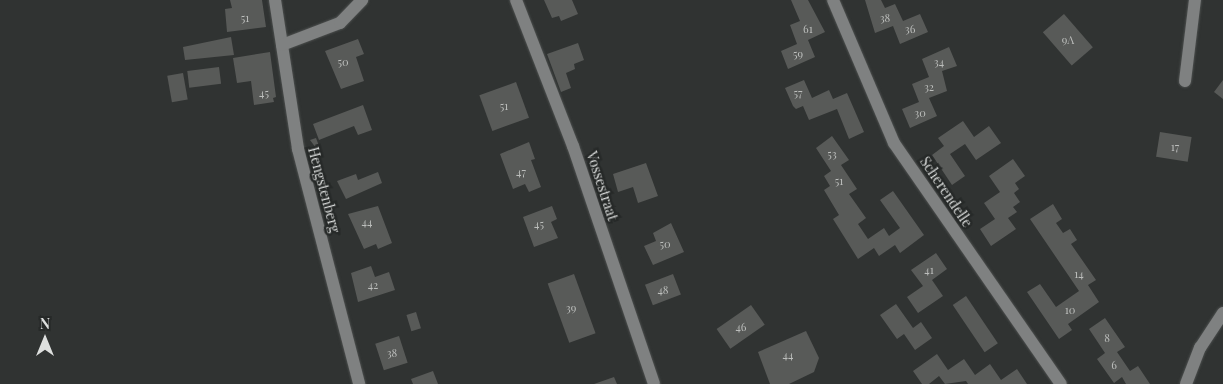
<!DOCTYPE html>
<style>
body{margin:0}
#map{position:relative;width:1223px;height:384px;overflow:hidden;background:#303332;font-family:"Playfair Display",serif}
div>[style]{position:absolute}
.building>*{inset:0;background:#585a58;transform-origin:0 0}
.roads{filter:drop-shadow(0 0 1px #4c4f4e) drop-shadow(0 0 1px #4c4f4e)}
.minor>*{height:12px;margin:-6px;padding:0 6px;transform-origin:6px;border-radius:6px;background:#7f8181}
span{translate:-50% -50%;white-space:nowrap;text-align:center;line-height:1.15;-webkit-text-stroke:5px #262928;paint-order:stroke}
.number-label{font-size:11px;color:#bcbebc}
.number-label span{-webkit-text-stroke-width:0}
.street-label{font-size:14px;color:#dddfde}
.north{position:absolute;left:20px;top:314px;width:50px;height:50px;-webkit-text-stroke:4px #262928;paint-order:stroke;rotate:0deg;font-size:14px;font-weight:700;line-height:20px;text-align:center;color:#dddfde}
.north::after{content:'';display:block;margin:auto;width:18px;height:22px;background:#dddfde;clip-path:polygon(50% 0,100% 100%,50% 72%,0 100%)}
</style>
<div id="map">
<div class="building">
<div style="clip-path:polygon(230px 0,262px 0,266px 27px,227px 32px,225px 9px,232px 8px)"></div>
<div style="clip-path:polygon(544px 0,572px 0,578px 14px,561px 21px,559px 16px,552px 18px)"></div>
<div style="clip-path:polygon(791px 0,808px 0,825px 32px,808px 40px,815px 57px,788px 69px,781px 51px,797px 44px,790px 25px,800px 21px)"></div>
<div style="clip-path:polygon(865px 0,881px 0,885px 8px,895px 4px,903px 21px,920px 14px,928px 32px,900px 44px,893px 26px,875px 33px)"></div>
<div style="left:1064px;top:14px;width:44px;height:28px;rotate:49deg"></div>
<div style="clip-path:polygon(231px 37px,234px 55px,185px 60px,183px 47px)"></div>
<div style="clip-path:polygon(358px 39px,364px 54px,356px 57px,364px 81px,341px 89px,325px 51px)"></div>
<div style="clip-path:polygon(578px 43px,584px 60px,574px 64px,575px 69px,566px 73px,571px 88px,561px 92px,547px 54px)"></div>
<div style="clip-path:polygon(949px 47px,957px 66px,942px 71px,947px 91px,929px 98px,937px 116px,910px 128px,902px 109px,919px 102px,912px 84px,929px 77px,922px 59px)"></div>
<div style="clip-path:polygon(270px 52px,276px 97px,273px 98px,274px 102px,254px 105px,251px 81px,237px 83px,233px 58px)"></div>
<div style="left:219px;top:67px;width:17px;height:32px;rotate:83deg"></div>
<div style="left:183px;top:73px;width:27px;height:16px;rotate:80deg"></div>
<div style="clip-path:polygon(804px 80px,812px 98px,829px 90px,833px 99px,847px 93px,864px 132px,849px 139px,837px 109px,809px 120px,803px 106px,796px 109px,793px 106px,785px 88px)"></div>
<div style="clip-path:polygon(1223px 80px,1223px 99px,1214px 92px)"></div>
<div style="left:516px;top:82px;width:38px;height:39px;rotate:70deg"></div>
<div style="clip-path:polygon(363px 105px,372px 130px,358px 135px,354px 126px,319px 140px,313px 124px)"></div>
<div style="clip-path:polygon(963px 121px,974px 137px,989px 126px,1001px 143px,976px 160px,965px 144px,950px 154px,965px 176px,952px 185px,932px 155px,944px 146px,938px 138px)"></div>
<div style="left:1160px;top:132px;width:32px;height:25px;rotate:9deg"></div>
<div style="clip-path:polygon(832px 136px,849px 160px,841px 165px,857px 189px,849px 194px,866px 218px,858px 224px,868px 239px,884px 228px,889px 236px,900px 228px,880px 200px,893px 191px,924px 235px,900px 253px,895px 245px,879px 256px,874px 248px,858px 259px,833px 219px,839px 215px,824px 190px,830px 186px,824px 176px,831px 171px,816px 148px)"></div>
<div style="clip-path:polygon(316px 138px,319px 146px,316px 148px,310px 140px)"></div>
<div style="clip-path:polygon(529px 142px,535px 159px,531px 160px,541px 187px,529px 192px,525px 184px,513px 189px,500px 154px)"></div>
<div style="clip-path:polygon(1013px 159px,1025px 176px,1015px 183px,1019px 189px,1014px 193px,1020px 202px,1013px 207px,1017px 212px,1008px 218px,1016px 229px,991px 246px,980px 229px,995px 219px,984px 203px,1000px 192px,989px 176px)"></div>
<div style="clip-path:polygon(646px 163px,658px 196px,638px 203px,633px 187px,618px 192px,613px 174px)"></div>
<div style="clip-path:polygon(378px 172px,382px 183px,346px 199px,337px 181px,356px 174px,358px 180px)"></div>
<div style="clip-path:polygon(1053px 204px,1062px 219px,1056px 223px,1063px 233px,1070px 229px,1077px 240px,1071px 244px,1096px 280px,1088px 285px,1099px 302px,1068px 324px,1072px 330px,1059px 339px,1027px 292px,1040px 284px,1056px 307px,1079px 291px,1030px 219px)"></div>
<div style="clip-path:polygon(378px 206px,392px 243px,378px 249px,376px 244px,364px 249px,348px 214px)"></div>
<div style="clip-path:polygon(552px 206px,557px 219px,551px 222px,558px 238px,534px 247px,523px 217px)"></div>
<div style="clip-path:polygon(671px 223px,684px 252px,653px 265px,644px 246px,656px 241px,653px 233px)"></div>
<div style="clip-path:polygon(936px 253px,947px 269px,932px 280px,943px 296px,918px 313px,907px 297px,923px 286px,911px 270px)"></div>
<div style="clip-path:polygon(371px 266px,375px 277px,389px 272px,395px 290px,358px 302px,351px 273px)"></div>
<div style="left:574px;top:274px;width:63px;height:28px;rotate:70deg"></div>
<div style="left:673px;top:274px;width:22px;height:30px;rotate:69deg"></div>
<div style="left:966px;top:296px;width:57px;height:16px;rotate:56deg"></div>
<div style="clip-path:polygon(896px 304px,913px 328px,921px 322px,932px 338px,915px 350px,904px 334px,897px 339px,880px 315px)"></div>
<div style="left:751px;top:305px;width:24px;height:42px;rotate:55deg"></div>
<div style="left:416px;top:312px;width:17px;height:10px;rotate:73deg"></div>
<div style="clip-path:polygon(1105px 318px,1125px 347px,1117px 352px,1130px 371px,1138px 366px,1150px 384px,1126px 384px,1122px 377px,1114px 383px,1097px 359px,1105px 353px,1089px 329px)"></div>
<div style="clip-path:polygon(806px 331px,819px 358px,814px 372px,789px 384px,770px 384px,758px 352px)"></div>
<div style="left:399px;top:336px;width:28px;height:25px;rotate:72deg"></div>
<div style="clip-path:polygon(937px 354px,948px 370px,964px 359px,975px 375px,990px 364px,1001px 380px,1017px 369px,1027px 384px,968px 384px,966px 381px,945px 384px,939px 376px,929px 384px,922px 384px,913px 371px)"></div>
<div style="clip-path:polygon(433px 371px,438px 384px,413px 384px,411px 379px)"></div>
<div style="clip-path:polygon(614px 377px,617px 384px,594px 384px)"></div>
</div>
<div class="roads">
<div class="minor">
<div style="left:275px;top:0;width:151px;rotate:81.2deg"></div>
<div style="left:298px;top:149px;width:243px;rotate:75.4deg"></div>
<div style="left:516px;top:0;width:157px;rotate:68.7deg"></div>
<div style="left:573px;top:146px;width:251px;rotate:71.2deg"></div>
<div style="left:833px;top:0;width:155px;rotate:66.9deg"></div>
<div style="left:894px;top:143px;width:293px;rotate:55.3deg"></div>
<div style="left:282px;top:45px;width:62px;rotate:-20.8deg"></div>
<div style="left:340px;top:23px;width:32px;rotate:-46deg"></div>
<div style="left:1185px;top:81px;width:82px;rotate:-83deg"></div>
<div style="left:1186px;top:384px;width:39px;rotate:-69deg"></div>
<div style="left:1200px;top:348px;width:42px;rotate:-56.7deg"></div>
</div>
</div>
<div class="number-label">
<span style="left:245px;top:18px">51</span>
<span style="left:885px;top:18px">38</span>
<span style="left:808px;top:29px">61</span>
<span style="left:910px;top:29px">36</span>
<span style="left:1068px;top:40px">9A</span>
<span style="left:798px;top:54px">59</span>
<span style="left:343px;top:62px">50</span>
<span style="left:939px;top:62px">34</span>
<span style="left:929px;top:87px">32</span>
<span style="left:264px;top:93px">45</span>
<span style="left:798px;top:93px">57</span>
<span style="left:504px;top:106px">51</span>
<span style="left:920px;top:113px">30</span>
<span style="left:1175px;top:147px">17</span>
<span style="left:832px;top:154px">53</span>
<span style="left:521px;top:172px">47</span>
<span style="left:839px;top:181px">51</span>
<span style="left:367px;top:222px">44</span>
<span style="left:539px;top:224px">45</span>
<span style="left:665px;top:244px">50</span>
<span style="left:929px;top:270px">41</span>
<span style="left:1079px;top:274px">14</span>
<span style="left:373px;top:285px">42</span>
<span style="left:663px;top:290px">48</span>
<span style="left:571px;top:308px">39</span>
<span style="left:1070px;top:310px">10</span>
<span style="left:741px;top:327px">46</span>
<span style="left:1107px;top:338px">8</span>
<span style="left:392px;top:353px">38</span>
<span style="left:788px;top:355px">44</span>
<span style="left:1114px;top:365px">6</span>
</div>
<div class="street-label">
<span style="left:602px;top:186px;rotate:72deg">Vossestraat</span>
<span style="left:324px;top:190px;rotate:75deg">Hengstenberg</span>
<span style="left:946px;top:192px;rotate:56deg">Scherendelle</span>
</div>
<div class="north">N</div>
</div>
